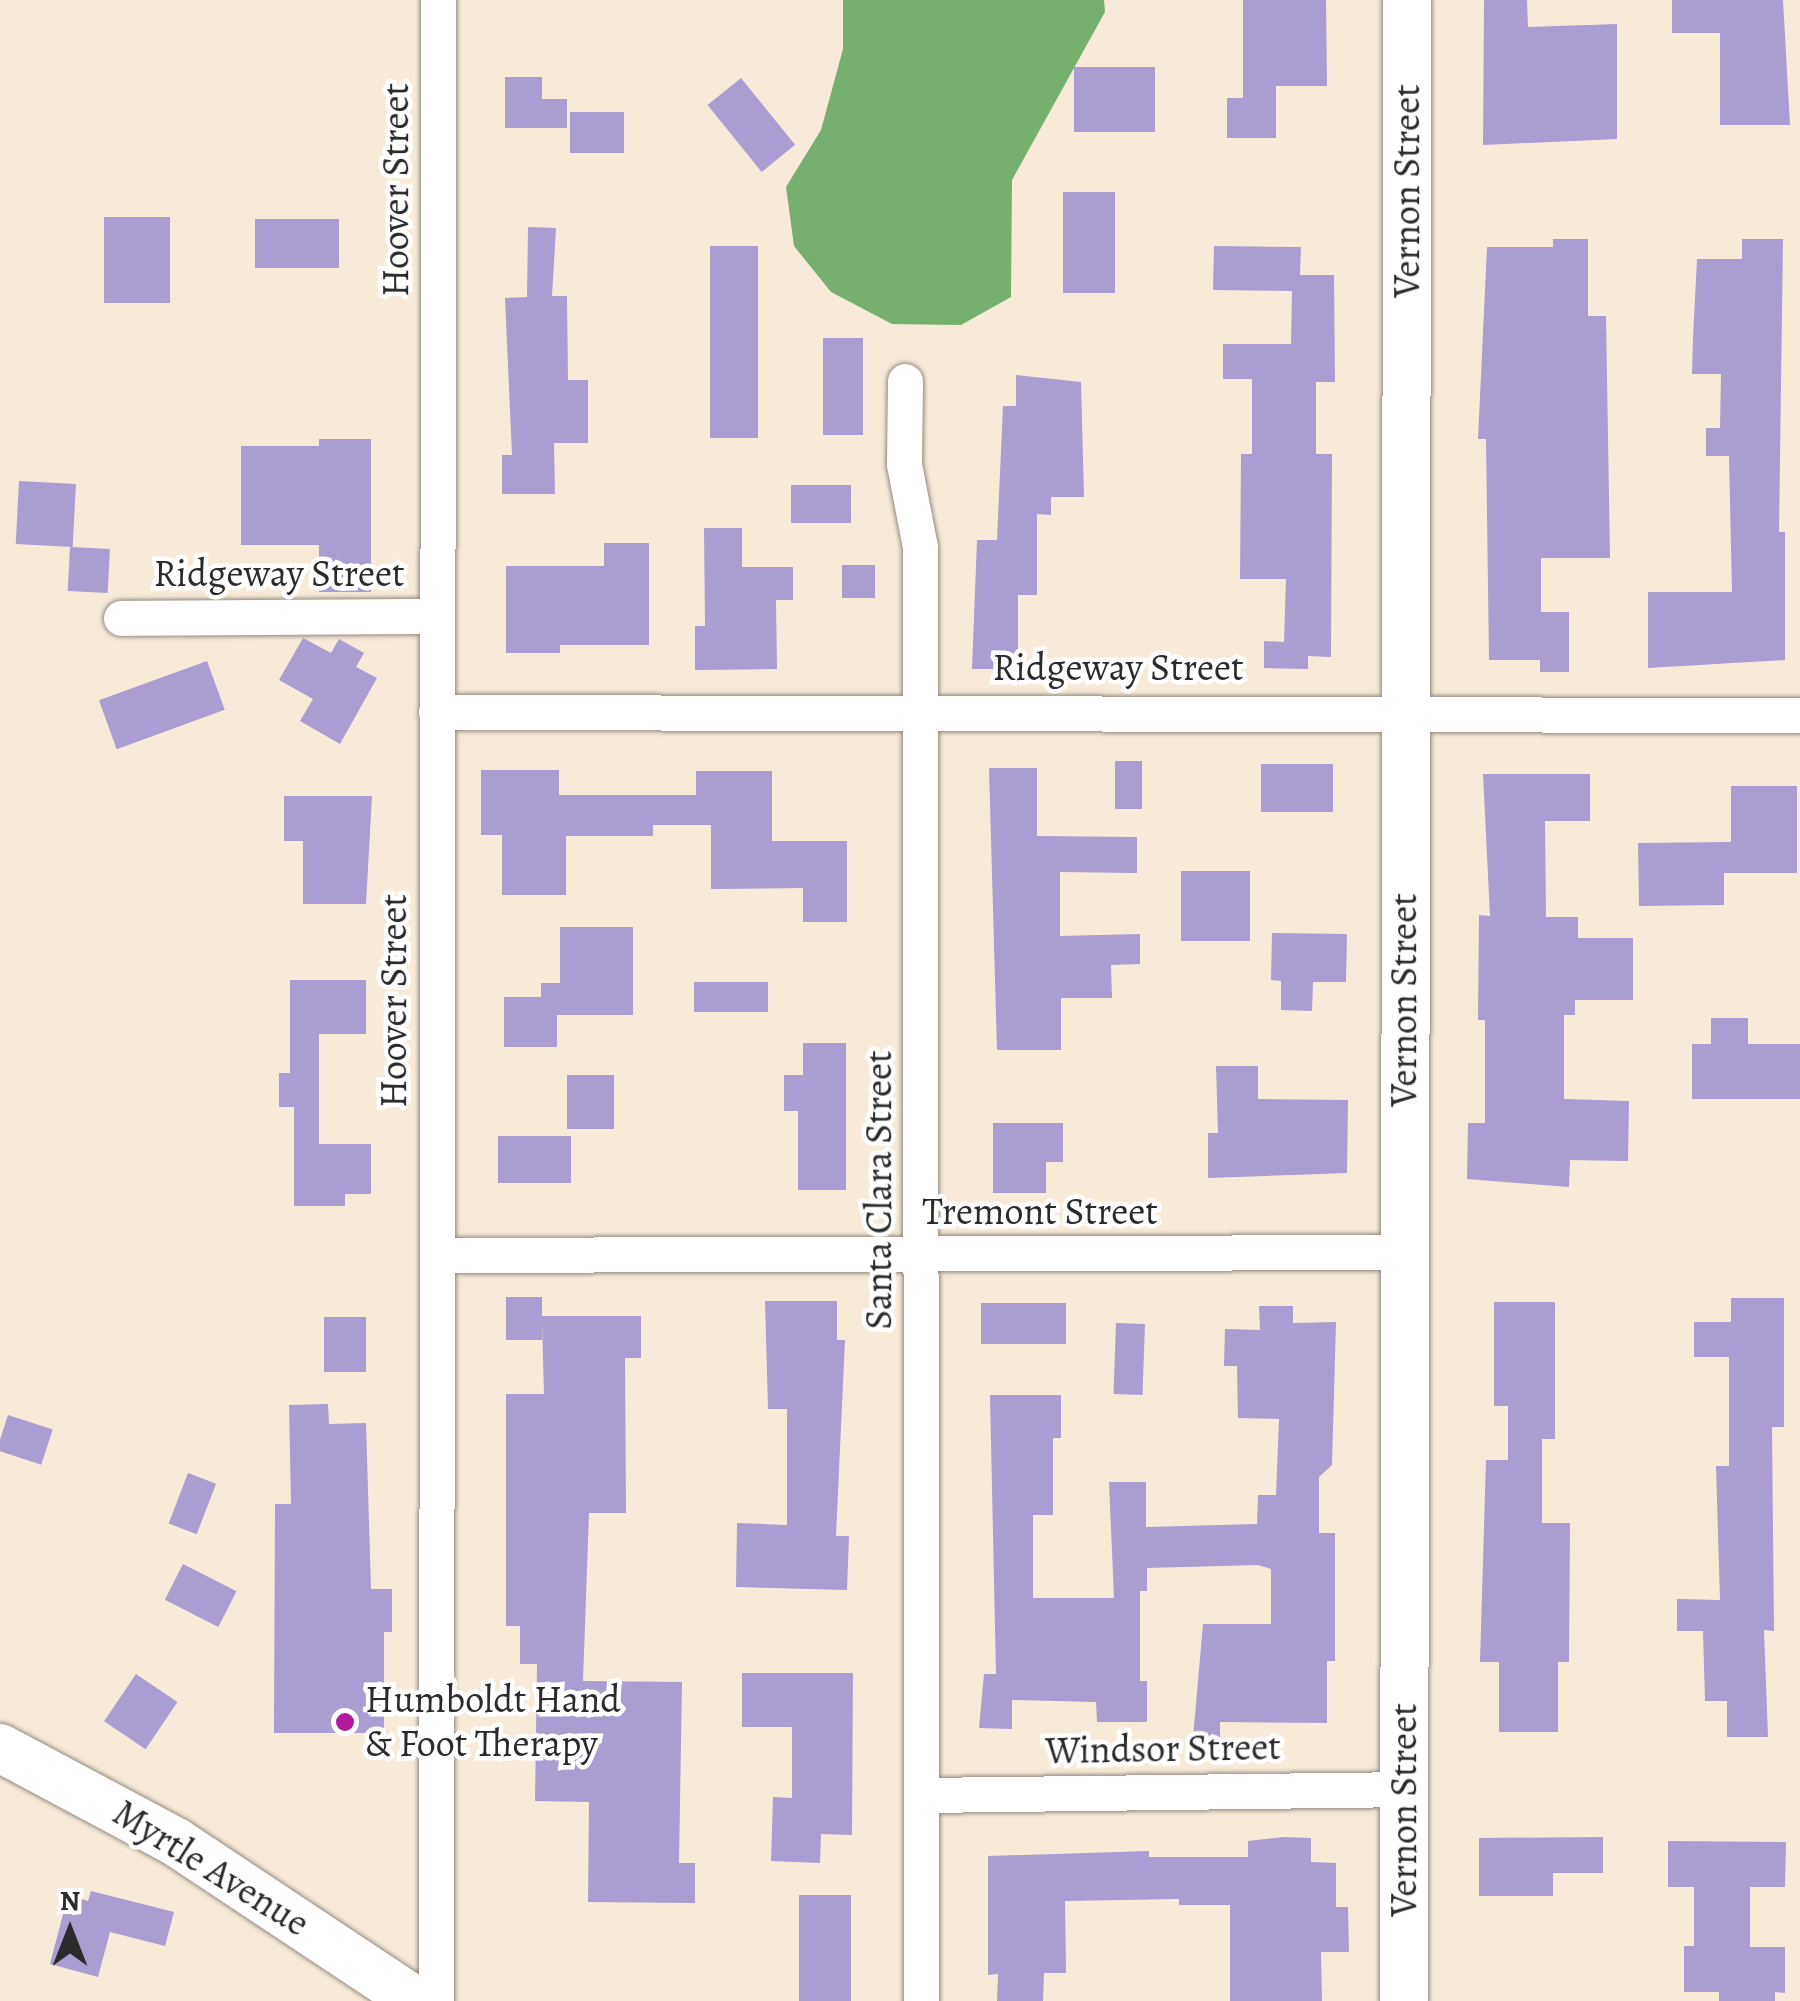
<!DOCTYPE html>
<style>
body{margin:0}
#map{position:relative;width:1800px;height:2001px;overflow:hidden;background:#f8ead8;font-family:Alegreya,serif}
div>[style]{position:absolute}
.forest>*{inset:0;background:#76b06f}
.building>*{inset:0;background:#a99dd1;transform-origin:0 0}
.roads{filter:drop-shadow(0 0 2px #928a82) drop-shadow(0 0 2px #928a82)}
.street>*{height:35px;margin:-17.5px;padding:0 17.5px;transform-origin:17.5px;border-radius:17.5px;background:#fff}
.secondary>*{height:48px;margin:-24px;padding:0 24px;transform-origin:24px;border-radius:24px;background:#fff}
.dots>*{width:28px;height:28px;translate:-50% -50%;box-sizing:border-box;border:5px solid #fff;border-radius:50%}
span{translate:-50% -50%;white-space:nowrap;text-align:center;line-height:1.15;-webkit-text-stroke:9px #fff;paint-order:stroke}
.street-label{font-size:38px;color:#2b2b2b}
.poi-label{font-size:38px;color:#2b2b2b}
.left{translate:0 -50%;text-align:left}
.north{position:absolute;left:20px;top:1881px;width:100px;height:100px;-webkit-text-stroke:8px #fff;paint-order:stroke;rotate:0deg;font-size:28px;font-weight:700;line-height:40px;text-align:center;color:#2b2b2b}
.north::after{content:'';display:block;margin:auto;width:35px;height:45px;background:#2b2b2b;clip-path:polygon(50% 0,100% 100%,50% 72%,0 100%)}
</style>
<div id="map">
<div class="forest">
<div style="clip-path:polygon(843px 0,1104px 0,1105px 12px,1012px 180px,1011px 297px,961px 325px,892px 324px,831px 292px,794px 246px,786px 187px,821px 130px,843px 49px)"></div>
</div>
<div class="building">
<div style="clip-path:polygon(1243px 0,1326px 0,1327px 86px,1276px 86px,1276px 138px,1227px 138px,1227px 98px,1243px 98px)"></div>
<div style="clip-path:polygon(1484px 0,1527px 0,1528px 27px,1617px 24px,1617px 139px,1483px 145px)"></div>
<div style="clip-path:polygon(1672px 0,1783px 0,1790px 125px,1720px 125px,1720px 33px,1672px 33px)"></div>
<div style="left:1074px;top:67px;width:81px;height:65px"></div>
<div style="clip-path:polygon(505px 77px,542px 77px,542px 99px,567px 99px,567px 128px,505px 128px)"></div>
<div style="left:741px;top:78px;width:86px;height:43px;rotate:51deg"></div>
<div style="left:570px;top:112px;width:54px;height:41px"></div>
<div style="left:1063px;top:192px;width:52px;height:101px"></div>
<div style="left:104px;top:217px;width:66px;height:86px"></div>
<div style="left:255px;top:219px;width:84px;height:49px"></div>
<div style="clip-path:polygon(528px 227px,556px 228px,552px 296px,567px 296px,568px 380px,588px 380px,588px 443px,554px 443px,555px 494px,502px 494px,502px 455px,512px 455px,505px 298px,527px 297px)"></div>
<div style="clip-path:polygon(1553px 239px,1588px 239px,1588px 316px,1606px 316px,1610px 558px,1541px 558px,1541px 612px,1569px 612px,1569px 672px,1540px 672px,1540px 660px,1489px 660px,1486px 439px,1478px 439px,1487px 247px,1553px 247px)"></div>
<div style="clip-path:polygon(1742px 239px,1783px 239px,1779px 532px,1785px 532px,1785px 660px,1648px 668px,1648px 592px,1732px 592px,1729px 456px,1706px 456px,1706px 428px,1720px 428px,1721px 374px,1692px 374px,1693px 338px,1697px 259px,1742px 259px)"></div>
<div style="left:710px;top:246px;width:48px;height:192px"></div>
<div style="clip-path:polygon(1214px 246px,1301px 247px,1300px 275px,1334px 275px,1335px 382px,1316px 382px,1316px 454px,1332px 454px,1331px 657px,1308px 656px,1308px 669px,1264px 668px,1264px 641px,1284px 642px,1286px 579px,1240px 579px,1241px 454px,1252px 454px,1252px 379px,1223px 379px,1223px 344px,1291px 344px,1292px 291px,1213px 290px)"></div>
<div style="left:823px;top:338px;width:40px;height:97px"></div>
<div style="clip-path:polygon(1016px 375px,1081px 382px,1084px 497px,1051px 497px,1051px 515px,1037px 514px,1037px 595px,1018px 595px,1018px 669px,972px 669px,977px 540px,997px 540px,1003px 406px,1016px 406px)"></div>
<div style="clip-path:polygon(319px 439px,371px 439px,371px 592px,319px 592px,319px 545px,241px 545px,241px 446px,319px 446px)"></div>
<div style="left:19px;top:481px;width:57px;height:63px;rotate:3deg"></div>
<div style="left:791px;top:485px;width:60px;height:38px"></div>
<div style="clip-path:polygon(704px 528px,742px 528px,742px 567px,793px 567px,793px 600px,776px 600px,777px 669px,695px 670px,695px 626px,705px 626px)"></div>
<div style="clip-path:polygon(604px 543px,649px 543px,649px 645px,560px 645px,560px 653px,506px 653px,506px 566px,604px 566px)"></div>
<div style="left:70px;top:547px;width:40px;height:44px;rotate:3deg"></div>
<div style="left:842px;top:565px;width:33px;height:33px"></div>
<div style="clip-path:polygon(303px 638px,331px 653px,339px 639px,364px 653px,356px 667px,377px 678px,340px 744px,300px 721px,313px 699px,279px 680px)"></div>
<div style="left:207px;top:661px;width:52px;height:115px;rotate:70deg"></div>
<div style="left:1115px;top:761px;width:27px;height:48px"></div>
<div style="left:1261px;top:764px;width:72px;height:48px"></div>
<div style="clip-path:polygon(989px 768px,1037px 768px,1037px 836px,1137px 837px,1137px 873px,1060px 872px,1060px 936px,1140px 934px,1140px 964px,1111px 965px,1112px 998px,1061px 998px,1061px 1050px,997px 1050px)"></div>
<div style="clip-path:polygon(481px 770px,559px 770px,559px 795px,696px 795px,696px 771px,772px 771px,772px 841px,847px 841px,847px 922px,803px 922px,803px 888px,711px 889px,711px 825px,653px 825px,653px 836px,566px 836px,566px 895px,502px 895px,502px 835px,481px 835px)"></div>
<div style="clip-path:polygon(1483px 774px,1590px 774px,1590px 821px,1545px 821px,1546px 917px,1578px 917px,1578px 938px,1633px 938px,1633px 1000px,1575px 1000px,1575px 1015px,1564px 1015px,1564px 1099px,1629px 1101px,1628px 1161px,1570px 1160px,1569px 1187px,1467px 1179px,1468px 1123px,1485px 1123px,1485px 1020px,1478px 1020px,1479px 915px,1490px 916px)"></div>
<div style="clip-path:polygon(1731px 786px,1797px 786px,1797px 873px,1724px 873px,1724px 905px,1639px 906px,1638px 843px,1731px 842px)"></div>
<div style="clip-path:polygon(284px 796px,372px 796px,366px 904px,303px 904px,303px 841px,284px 841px)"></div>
<div style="left:1181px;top:871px;width:69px;height:70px"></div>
<div style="clip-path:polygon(560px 927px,633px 927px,633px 1015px,557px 1015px,557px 1047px,504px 1047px,504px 997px,541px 997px,541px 983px,560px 983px)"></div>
<div style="clip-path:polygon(1272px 933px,1347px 934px,1346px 982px,1313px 982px,1312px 1011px,1281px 1010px,1281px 981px,1271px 980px)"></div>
<div style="clip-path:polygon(290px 980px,366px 980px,366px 1034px,319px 1034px,319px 1144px,371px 1144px,371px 1194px,345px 1194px,345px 1206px,294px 1206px,294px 1107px,279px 1107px,279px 1073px,290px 1073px)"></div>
<div style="left:694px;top:982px;width:74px;height:30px"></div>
<div style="clip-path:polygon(1711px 1018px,1748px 1018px,1748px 1044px,1800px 1044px,1800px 1099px,1692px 1099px,1692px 1044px,1711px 1044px)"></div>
<div style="clip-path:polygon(803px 1043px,846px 1043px,846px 1190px,798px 1190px,798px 1111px,784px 1111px,784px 1075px,803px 1075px)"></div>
<div style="clip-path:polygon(1216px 1066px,1258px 1066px,1258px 1099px,1348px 1100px,1347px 1173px,1208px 1178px,1208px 1133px,1218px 1133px)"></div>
<div style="left:567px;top:1075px;width:47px;height:54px"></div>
<div style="clip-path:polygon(993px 1123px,1063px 1123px,1063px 1162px,1046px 1162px,1046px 1193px,993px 1193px)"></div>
<div style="left:498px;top:1136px;width:73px;height:47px"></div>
<div style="clip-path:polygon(506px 1297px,542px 1297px,542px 1316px,641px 1316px,641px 1358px,625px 1358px,626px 1513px,589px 1513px,583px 1681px,682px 1682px,679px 1863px,695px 1863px,695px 1903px,588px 1902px,589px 1802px,535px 1801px,537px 1664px,520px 1664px,520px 1626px,506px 1626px,506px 1394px,544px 1394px,542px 1322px,542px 1340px,506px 1340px)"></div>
<div style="clip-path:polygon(1731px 1298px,1784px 1298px,1784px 1427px,1772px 1427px,1774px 1631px,1764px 1630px,1768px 1737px,1727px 1737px,1727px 1701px,1705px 1701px,1703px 1631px,1677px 1631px,1677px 1599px,1720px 1600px,1716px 1466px,1729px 1466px,1729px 1357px,1694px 1357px,1694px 1322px,1731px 1322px)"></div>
<div style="clip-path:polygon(765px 1301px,837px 1301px,837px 1340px,845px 1340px,836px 1536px,849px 1536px,847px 1590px,736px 1587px,737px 1523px,787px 1525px,787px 1409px,768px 1409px)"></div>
<div style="clip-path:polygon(1494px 1302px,1555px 1302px,1555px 1439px,1542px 1439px,1542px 1523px,1570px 1523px,1569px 1662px,1558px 1662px,1558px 1732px,1499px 1732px,1499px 1662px,1480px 1662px,1486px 1460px,1508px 1460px,1508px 1406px,1494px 1406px)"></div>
<div style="left:981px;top:1303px;width:85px;height:41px"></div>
<div style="clip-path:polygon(1259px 1306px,1293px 1306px,1293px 1323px,1336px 1322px,1332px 1465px,1319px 1477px,1319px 1533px,1335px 1533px,1335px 1661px,1327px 1661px,1327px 1723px,1220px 1722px,1220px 1737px,1193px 1738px,1203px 1624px,1271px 1624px,1271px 1569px,1258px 1565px,1147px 1568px,1147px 1591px,1140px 1591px,1140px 1681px,1147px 1681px,1147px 1722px,1097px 1722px,1096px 1702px,1012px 1700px,1012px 1729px,979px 1728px,984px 1674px,996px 1674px,990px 1395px,1061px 1395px,1061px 1438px,1053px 1438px,1053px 1515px,1033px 1515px,1033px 1598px,1114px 1598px,1109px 1482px,1146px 1482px,1146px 1527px,1257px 1524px,1258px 1495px,1276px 1495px,1279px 1419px,1238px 1418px,1237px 1366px,1224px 1366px,1225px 1329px,1260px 1330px)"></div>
<div style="left:324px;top:1317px;width:42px;height:55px"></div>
<div style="left:1116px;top:1323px;width:29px;height:71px;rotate:2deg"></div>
<div style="clip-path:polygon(328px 1404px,329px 1424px,366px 1423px,371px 1589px,392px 1589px,392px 1632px,384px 1632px,384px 1733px,274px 1733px,275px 1504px,291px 1504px,289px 1405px)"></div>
<div style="left:8px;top:1415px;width:47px;height:37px;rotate:18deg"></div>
<div style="left:188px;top:1473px;width:30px;height:54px;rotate:21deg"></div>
<div style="left:183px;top:1564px;width:60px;height:40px;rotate:27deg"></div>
<div style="clip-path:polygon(742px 1673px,853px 1673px,852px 1835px,821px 1834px,820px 1863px,771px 1861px,773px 1797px,792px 1798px,792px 1727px,742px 1727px)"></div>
<div style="left:136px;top:1674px;width:50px;height:57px;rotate:34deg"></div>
<div style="clip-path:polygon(1284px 1837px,1311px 1838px,1311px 1862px,1336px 1863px,1336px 1907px,1348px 1907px,1349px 1952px,1321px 1952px,1322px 2001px,1230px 2001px,1230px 1905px,1179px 1905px,1179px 1899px,1065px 1901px,1066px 1973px,1044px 1973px,1043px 2001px,997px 2001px,998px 1974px,988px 1975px,988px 1856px,1149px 1851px,1149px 1857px,1248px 1857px,1248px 1841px)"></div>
<div style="clip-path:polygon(1603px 1837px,1603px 1873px,1553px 1873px,1553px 1896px,1479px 1896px,1479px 1838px)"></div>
<div style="clip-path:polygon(1668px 1841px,1786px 1842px,1785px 1887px,1750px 1887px,1750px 1947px,1785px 1947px,1785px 1993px,1775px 1992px,1775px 2001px,1719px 2001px,1719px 1992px,1684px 1992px,1684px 1946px,1694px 1946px,1694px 1887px,1668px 1887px)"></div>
<div style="clip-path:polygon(91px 1891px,174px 1912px,165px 1946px,110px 1932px,98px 1977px,50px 1964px,68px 1895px,88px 1901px)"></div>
<div style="left:799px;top:1895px;width:52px;height:106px"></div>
</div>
<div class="roads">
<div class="street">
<div style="left:905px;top:381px;width:83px;rotate:90.7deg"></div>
<div style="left:904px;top:464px;width:85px;rotate:79.1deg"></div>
<div style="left:920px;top:547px;width:1454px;rotate:89.96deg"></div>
<div style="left:121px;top:618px;width:316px;rotate:-0.4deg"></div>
<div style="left:436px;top:712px;width:1364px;rotate:0.13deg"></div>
<div style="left:437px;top:1255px;width:967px;rotate:-0.18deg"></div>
<div style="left:922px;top:1795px;width:483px;rotate:-0.7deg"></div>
<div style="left:436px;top:2001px;width:2001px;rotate:-89.94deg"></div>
</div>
<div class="secondary">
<div style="left:0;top:1748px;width:200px;rotate:28.1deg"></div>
<div style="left:176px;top:1842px;width:287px;rotate:33.6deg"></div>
<div style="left:1404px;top:2001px;width:2001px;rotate:-89.91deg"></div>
</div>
</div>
<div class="dots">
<div style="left:345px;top:1722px;background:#b5179e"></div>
</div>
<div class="street-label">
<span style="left:396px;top:190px;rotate:-90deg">Hoover Street</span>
<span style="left:1407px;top:191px;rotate:-90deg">Vernon Street</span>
<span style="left:279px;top:574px">Ridgeway Street</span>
<span style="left:1118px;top:668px">Ridgeway Street</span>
<span style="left:1404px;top:1000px;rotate:-90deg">Vernon Street</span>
<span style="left:394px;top:1001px;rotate:-90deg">Hoover Street</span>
<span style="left:879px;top:1190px;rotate:-90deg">Santa Clara Street</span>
<span style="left:1040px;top:1212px">Tremont Street</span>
<span style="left:1163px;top:1749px;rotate:-1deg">Windsor Street</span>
<span style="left:1404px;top:1810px;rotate:-90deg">Vernon Street</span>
<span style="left:211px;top:1868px;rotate:32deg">Myrtle Avenue</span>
</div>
<div class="poi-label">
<span class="left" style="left:365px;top:1722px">Humboldt Hand<br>&amp; Foot Therapy</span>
</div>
<div class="north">N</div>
</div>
